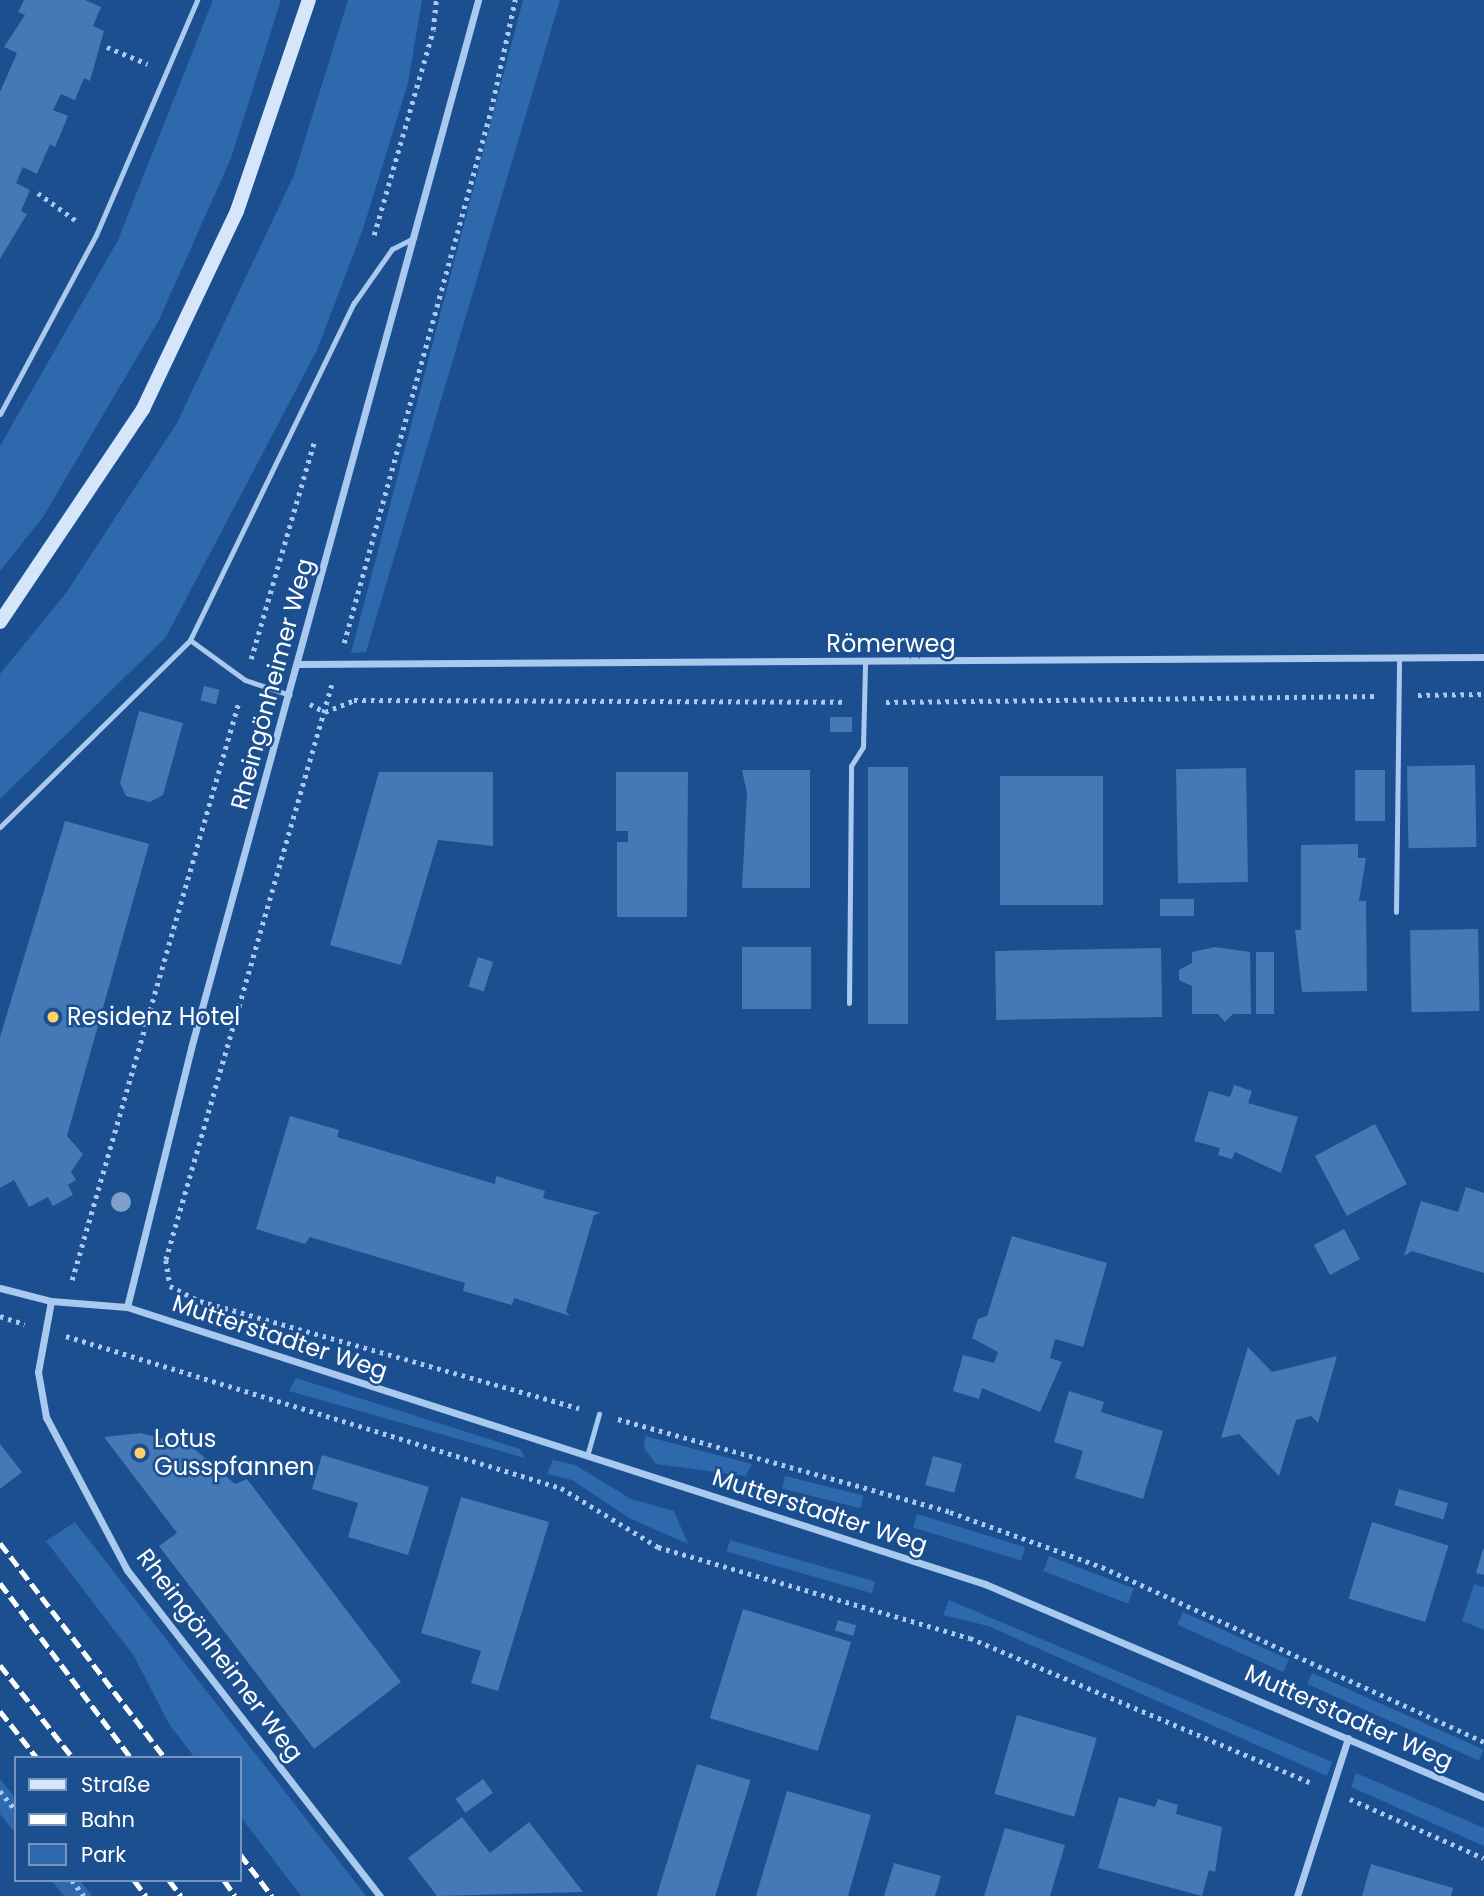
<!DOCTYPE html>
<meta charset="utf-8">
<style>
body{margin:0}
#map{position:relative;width:1484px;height:1896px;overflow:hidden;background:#1b4f8f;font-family:Poppins,sans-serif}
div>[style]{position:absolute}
.green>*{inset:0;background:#2e69ad;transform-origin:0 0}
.building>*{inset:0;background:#4478b7;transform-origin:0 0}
.path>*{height:4.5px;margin-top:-2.25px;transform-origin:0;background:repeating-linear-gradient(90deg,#a9c9ee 0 3.5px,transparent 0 8.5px)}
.lane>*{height:5px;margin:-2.5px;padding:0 2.5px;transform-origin:2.5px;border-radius:2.5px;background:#a9c9ee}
.street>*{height:7px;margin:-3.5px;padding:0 3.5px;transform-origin:3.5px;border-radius:3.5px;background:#a9c9ee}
.secondary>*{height:14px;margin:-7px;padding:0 7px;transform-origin:7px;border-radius:7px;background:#d6e6fa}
.rail>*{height:5px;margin-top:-2.5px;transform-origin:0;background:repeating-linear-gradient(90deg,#fff 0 12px,transparent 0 17px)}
.trees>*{width:20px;height:20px;margin:-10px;border-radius:50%;background:#7ea0ca}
.dots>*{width:19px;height:19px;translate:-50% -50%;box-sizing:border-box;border:4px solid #1b4f8f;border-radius:50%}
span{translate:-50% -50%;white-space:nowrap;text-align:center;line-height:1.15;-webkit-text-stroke:5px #1b4f8f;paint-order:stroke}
.street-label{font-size:24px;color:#fff}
.poi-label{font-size:24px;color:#fff}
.left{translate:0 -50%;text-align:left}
.legend{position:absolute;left:14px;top:1756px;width:228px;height:126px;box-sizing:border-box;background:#1b4f8f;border:2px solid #7695bc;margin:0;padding:9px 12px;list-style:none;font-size:21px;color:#fff}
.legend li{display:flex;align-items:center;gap:14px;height:35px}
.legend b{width:35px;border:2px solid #7695bc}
</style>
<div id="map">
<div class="green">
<div style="clip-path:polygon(213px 0,281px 0,231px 158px,159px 320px,43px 517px,0 571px,0 446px,118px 240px)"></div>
<div style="clip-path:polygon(348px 0,422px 0,408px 83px,363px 229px,317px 350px,166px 637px,0 799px,0 674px,66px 593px,177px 423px,294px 175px)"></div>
<div style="clip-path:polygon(523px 0,560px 0,366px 652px,351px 653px)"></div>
<div style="clip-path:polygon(296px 1378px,520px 1449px,525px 1458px,289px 1391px)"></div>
<div style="clip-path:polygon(645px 1436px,752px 1464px,746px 1476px,656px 1464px,644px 1448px)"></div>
<div style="clip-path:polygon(553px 1460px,575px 1465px,631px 1499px,674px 1511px,688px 1544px,629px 1518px,572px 1480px,547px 1474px)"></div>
<div style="left:785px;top:1476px;width:81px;height:13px;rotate:14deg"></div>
<div style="left:917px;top:1514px;width:113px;height:14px;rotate:17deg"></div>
<div style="clip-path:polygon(75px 1522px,366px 1896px,301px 1896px,240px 1816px,240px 1758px,195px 1758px,169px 1724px,134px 1656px,46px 1541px)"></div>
<div style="left:730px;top:1540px;width:151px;height:12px;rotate:16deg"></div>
<div style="left:1049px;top:1556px;width:91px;height:16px;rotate:21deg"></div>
<div style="clip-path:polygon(1474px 1584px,1484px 1587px,1484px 1630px,1462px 1621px)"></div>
<div style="clip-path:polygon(949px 1600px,1332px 1762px,1327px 1776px,988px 1626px,943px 1615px)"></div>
<div style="left:1183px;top:1612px;width:116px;height:14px;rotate:24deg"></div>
<div style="left:1312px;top:1673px;width:188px;height:12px;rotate:24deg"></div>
<div style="clip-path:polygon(1356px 1773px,1484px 1828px,1484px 1846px,1351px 1787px)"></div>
<div style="clip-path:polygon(0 1779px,16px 1799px,16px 1834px,0 1814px)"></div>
<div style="clip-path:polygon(51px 1880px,80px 1880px,92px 1896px,64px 1896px)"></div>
</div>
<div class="building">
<div style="clip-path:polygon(24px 0,85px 0,101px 7px,93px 26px,104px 31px,90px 81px,84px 78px,75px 100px,61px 94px,53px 110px,68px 116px,55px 147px,50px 144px,37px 174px,23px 167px,16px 183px,30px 190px,21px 211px,27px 214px,0 259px,0 92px,17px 53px,4px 47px,25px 15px,18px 12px)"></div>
<div style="left:204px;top:686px;width:16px;height:15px;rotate:14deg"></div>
<div style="clip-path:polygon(139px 711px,183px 723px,163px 795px,150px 802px,126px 796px,120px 783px)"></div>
<div style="left:852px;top:717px;width:15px;height:22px;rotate:90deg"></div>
<div style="left:1475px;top:765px;width:82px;height:68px;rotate:89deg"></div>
<div style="left:868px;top:767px;width:40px;height:257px"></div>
<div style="left:1246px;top:768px;width:114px;height:70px;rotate:89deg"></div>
<div style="clip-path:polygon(742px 770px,810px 770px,810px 888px,742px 888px,747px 793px)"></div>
<div style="left:1355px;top:770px;width:30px;height:51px"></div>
<div style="clip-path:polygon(379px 772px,493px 772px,493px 846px,438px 840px,401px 965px,330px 945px)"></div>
<div style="clip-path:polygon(616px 772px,688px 772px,687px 917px,617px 917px,617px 842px,628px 842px,628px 831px,616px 831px)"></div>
<div style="left:1103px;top:776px;width:129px;height:103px;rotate:90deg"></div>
<div style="clip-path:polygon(65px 821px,149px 844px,67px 1136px,83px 1154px,71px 1172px,76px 1180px,68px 1185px,73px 1195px,53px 1206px,48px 1197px,29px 1207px,14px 1180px,0 1188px,0 1037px)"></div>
<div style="clip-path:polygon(1358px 844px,1358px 858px,1366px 858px,1359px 901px,1366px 901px,1367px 991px,1302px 992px,1295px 930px,1301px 930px,1301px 845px)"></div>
<div style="left:1194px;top:899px;width:17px;height:34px;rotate:90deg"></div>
<div style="left:1478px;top:929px;width:82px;height:68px;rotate:89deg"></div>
<div style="left:742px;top:947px;width:69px;height:62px"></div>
<div style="clip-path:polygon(1215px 947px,1250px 952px,1251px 1014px,1233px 1014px,1225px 1022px,1218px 1014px,1192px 1014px,1192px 986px,1179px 980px,1179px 970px,1192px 963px,1192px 952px)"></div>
<div style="left:1161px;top:948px;width:69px;height:166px;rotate:89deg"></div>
<div style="left:1256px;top:952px;width:18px;height:62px"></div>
<div style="left:478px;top:957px;width:16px;height:31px;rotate:18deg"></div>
<div style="clip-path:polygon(1234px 1085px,1252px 1091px,1248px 1103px,1298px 1117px,1281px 1173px,1235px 1152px,1232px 1159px,1218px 1155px,1220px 1148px,1194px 1141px,1209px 1091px,1230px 1097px)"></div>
<div style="clip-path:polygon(290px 1116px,339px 1130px,337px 1137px,495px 1184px,496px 1176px,545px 1191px,543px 1198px,601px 1213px,594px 1215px,566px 1311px,570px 1316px,514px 1298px,512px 1305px,463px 1291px,465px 1283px,310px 1237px,305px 1244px,256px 1229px)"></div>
<div style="left:1375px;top:1124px;width:68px;height:68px;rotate:62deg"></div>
<div style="clip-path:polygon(1466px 1187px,1484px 1193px,1484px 1273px,1412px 1251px,1404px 1256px,1421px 1201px,1458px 1212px)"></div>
<div style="left:1344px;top:1229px;width:34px;height:34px;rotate:62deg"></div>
<div style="clip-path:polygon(1012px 1236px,1107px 1263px,1083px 1347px,1055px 1339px,1050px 1358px,1062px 1362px,1040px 1412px,982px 1388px,979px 1399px,953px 1391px,963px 1355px,994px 1363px,998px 1352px,972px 1338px,978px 1319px,987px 1316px)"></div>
<div style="clip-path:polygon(1248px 1347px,1272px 1372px,1337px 1356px,1318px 1423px,1311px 1416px,1296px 1420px,1279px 1476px,1239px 1434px,1221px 1438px)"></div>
<div style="clip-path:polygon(1069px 1391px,1104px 1402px,1101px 1412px,1163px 1431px,1143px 1499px,1075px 1478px,1083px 1451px,1054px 1442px)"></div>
<div style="clip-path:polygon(140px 1433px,190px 1445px,235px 1484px,247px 1479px,401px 1682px,314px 1749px,159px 1546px,177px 1533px,104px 1437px)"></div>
<div style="clip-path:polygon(0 1444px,22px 1472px,0 1489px)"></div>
<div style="clip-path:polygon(322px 1455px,429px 1487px,408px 1555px,348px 1537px,358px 1503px,312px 1489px)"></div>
<div style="left:933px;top:1456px;width:30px;height:30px;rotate:15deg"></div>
<div style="left:1399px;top:1489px;width:51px;height:17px;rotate:16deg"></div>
<div style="clip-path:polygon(461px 1497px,549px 1522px,498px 1691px,471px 1683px,481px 1651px,421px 1633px)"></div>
<div style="left:1372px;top:1522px;width:80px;height:80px;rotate:17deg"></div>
<div style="clip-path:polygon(1483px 1549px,1484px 1549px,1484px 1575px,1476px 1573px)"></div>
<div style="left:743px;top:1609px;width:113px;height:114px;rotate:17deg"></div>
<div style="left:838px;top:1620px;width:19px;height:11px;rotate:16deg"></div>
<div style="left:1017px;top:1715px;width:83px;height:82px;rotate:16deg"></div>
<div style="left:697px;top:1764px;width:56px;height:138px;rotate:17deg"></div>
<div style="left:483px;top:1779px;width:17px;height:34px;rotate:54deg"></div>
<div style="clip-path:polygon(787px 1791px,871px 1815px,848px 1896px,756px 1896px)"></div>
<div style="clip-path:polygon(1119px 1797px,1155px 1807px,1158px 1799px,1178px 1805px,1176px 1814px,1222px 1827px,1215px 1872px,1209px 1870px,1202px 1896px,1098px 1868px)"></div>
<div style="clip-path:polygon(462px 1817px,490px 1853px,529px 1822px,583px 1892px,437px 1896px,408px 1858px)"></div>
<div style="clip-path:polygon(1005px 1828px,1065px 1845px,1050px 1896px,984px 1896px)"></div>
<div style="clip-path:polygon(894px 1863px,941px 1876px,935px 1896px,884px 1896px)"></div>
<div style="clip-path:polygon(1371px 1864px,1453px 1888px,1451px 1896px,1362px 1896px)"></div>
</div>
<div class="path">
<div style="left:107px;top:47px;width:44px;rotate:22.5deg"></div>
<div style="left:38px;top:193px;width:49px;rotate:35.9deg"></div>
<div style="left:374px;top:235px;width:213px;rotate:-73.9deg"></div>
<div style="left:433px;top:30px;width:30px;rotate:-84deg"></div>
<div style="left:344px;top:643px;width:553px;rotate:-74.58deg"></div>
<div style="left:491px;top:110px;width:113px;rotate:-77.7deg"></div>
<div style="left:251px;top:659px;width:226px;rotate:-73.8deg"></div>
<div style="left:332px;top:685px;width:598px;rotate:106.1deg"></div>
<div style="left:166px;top:1260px;width:26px;rotate:81deg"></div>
<div style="left:170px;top:1286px;width:34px;rotate:27deg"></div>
<div style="left:200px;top:1301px;width:394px;rotate:15.8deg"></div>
<div style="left:1418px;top:695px;width:66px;rotate:-0.9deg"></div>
<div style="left:886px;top:702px;width:492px;rotate:-0.7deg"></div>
<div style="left:310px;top:704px;width:17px;rotate:28deg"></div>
<div style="left:325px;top:712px;width:31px;rotate:-22deg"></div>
<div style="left:354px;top:700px;width:489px;rotate:0.2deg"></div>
<div style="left:72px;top:1280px;width:603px;rotate:-73.91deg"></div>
<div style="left:0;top:1316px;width:26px;rotate:18deg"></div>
<div style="left:66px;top:1336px;width:518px;rotate:17.07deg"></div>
<div style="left:561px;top:1488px;width:114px;rotate:31.3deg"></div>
<div style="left:658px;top:1547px;width:325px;rotate:16.3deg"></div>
<div style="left:970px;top:1638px;width:369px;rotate:23deg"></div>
<div style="left:618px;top:1419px;width:345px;rotate:15.6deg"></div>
<div style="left:950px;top:1512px;width:162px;rotate:19.9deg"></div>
<div style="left:1102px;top:1567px;width:420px;rotate:24.6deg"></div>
<div style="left:0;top:1791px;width:26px;rotate:51deg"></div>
<div style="left:1350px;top:1799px;width:146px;rotate:23.8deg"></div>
<div style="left:72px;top:1880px;width:20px;rotate:53deg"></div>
</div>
<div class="lane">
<div style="left:0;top:414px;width:203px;rotate:-61.8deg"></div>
<div style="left:96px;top:235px;width:256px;rotate:-66.7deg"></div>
<div style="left:190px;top:640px;width:68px;rotate:36deg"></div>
<div style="left:245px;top:680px;width:47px;rotate:18.4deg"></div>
<div style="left:0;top:827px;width:267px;rotate:-44.5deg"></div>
<div style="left:190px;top:640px;width:375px;rotate:-64.1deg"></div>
<div style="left:354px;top:303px;width:66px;rotate:-54.9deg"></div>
<div style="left:392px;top:249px;width:25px;rotate:-27deg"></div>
<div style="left:1396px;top:912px;width:254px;rotate:-89.3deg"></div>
<div style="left:849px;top:1003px;width:237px;rotate:-89.5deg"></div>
<div style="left:851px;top:766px;width:22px;rotate:-58deg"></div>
<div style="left:863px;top:747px;width:83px;rotate:-88.6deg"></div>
<div style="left:587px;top:1456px;width:44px;rotate:-74.1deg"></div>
</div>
<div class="street">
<div style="left:298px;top:664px;width:1186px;rotate:-0.34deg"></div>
<div style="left:0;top:1288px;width:53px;rotate:14.3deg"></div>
<div style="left:51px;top:1301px;width:76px;rotate:4.5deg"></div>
<div style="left:127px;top:1307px;width:902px;rotate:17.89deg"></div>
<div style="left:985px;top:1584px;width:543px;rotate:23.12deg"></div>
<div style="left:51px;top:1301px;width:72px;rotate:100.4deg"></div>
<div style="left:38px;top:1372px;width:46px;rotate:79.9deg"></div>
<div style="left:46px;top:1417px;width:173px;rotate:62.1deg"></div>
<div style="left:127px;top:1570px;width:413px;rotate:52.2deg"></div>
<div style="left:127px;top:1307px;width:267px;rotate:-76.1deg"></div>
<div style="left:191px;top:1048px;width:1087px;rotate:-74.68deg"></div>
<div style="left:1297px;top:1896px;width:166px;rotate:-72.1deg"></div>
</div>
<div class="secondary">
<div style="left:0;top:622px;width:257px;rotate:-56.1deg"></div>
<div style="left:143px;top:409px;width:219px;rotate:-64.6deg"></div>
<div style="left:237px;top:211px;width:223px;rotate:-71.2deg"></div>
</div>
<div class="rail">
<div style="left:0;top:1543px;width:271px;rotate:52.5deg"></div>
<div style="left:0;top:1583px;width:219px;rotate:53.2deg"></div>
<div style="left:0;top:1665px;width:118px;rotate:51.9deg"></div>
<div style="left:0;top:1711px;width:60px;rotate:51.8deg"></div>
<div style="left:240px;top:1854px;width:53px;rotate:52.7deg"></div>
<div style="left:134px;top:1880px;width:20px;rotate:53deg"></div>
<div style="left:169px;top:1880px;width:20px;rotate:53deg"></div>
<div style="left:224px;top:1880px;width:19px;rotate:55deg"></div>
</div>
<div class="trees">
<div style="left:121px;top:1202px"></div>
</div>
<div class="dots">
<div style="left:53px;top:1017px;background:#ffd166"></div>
<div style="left:140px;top:1453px;background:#ffd166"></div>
</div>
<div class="street-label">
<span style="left:891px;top:644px">Römerweg</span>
<span style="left:272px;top:684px;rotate:-75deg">Rheingönheimer Weg</span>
<span style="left:280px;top:1337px;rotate:18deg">Mutterstadter Weg</span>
<span style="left:820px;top:1511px;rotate:18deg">Mutterstadter Weg</span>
<span style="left:220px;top:1655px;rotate:53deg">Rheingönheimer Weg</span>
<span style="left:1349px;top:1717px;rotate:24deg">Mutterstadter Weg</span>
</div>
<div class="poi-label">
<span class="left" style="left:67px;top:1017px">Residenz Hotel</span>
<span class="left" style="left:154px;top:1453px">Lotus<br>Gusspfannen</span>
</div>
<ul class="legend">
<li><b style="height:9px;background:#d6e6fa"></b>Straße</li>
<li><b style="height:9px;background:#fff"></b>Bahn</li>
<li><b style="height:19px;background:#2e69ad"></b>Park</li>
</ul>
</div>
